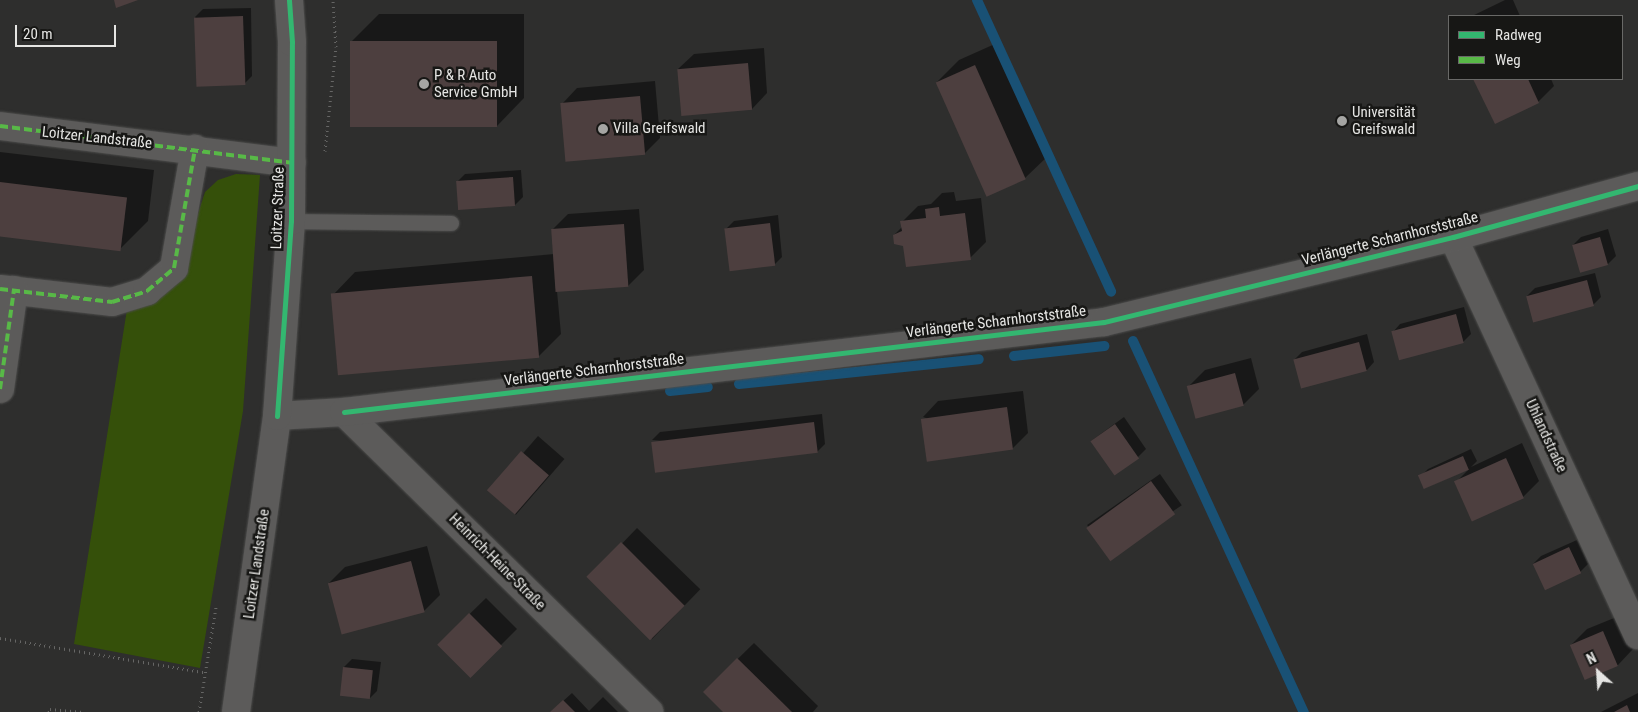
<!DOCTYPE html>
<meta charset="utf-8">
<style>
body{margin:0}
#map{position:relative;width:1638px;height:712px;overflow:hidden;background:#2e2e2d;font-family:"Roboto Condensed",sans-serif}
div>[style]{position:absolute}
.green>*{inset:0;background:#35500a}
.shadow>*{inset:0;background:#0007;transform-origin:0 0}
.stream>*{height:10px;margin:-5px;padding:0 5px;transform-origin:5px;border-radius:5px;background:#195175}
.building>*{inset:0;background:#4d3f3f;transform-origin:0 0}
.path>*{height:3px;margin-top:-1.5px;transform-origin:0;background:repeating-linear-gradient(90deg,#666665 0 1px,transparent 0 5px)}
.roads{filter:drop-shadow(0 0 1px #4c4c4b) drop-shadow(0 0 1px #4c4c4b)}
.lane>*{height:15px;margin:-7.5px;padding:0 7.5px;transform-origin:7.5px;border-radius:7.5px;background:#5c5b5a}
.street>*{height:28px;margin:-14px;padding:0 14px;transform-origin:14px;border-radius:14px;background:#5c5b5a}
.secondary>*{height:28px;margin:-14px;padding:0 14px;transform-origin:14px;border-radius:14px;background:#5c5b5a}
.quiet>*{height:4px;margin-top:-2px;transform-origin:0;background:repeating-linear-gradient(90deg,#58b947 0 8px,transparent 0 12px)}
.cycleway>*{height:5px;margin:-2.5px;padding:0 2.5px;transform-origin:2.5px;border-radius:2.5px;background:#33b770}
.dots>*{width:14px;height:14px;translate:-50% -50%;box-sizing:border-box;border:2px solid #171715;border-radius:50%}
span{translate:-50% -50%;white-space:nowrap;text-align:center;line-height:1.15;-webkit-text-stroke:5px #171715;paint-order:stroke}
.poi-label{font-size:15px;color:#e5e5e3}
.left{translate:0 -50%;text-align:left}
.street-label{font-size:15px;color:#e5e5e3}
.legend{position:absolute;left:1448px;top:15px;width:175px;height:65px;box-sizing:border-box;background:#171715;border:1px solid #696967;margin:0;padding:6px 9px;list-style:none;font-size:15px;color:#e5e5e3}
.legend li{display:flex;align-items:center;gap:10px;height:25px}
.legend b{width:25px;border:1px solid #696967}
.north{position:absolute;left:1573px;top:647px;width:50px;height:50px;-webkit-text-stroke:4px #171715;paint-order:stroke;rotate:334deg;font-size:14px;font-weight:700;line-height:20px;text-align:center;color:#e5e5e3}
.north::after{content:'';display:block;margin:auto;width:18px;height:22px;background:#e5e5e3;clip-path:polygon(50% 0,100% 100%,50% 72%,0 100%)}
.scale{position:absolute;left:15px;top:25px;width:101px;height:22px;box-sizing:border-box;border:2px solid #e5e5e3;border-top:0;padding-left:6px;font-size:15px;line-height:18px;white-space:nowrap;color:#e5e5e3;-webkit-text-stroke:4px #171715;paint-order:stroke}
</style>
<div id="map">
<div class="green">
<div style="clip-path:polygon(236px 174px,260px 175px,243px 411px,200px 668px,74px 644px,128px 303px,194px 226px,205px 192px,218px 180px)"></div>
</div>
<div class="shadow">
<div style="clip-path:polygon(1505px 0,1513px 0,1520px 16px,1472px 16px)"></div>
<div style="clip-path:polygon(251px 8px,252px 76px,244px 84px,195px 17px,203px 9px)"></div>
<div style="clip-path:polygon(379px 14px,524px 14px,524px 98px,497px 126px,352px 41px)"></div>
<div style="clip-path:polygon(997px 43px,1048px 156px,1025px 178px,936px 83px,959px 60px)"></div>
<div style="clip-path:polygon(764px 48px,767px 93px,752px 109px,678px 69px,694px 54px)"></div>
<div style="clip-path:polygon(1475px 79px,1551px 79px,1554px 86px,1538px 102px,1496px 122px)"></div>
<div style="clip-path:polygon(655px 81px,660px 138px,644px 154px,562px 104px,577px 88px)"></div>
<div style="clip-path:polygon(0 152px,154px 170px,148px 221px,121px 248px,0 235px)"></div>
<div style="clip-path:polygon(521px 170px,523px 197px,515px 205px,457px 182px,465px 174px)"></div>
<div style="clip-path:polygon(954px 192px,956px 201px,981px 198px,986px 242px,970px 258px,904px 244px,894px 235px,902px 227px,902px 222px,918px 206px,931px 204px,942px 193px)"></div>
<div style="clip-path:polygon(639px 209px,644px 270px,628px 286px,557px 291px,561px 334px,538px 357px,333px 295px,355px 272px,554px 254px,552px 230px,568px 214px)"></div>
<div style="clip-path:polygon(778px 215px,782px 257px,774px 265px,726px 229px,734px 221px)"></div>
<div style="clip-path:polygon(1608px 229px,1616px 256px,1608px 264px,1573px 245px,1581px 237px)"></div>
<div style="clip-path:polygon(1595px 273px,1601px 297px,1593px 305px,1527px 296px,1535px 288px)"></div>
<div style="clip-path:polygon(1464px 307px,1471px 334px,1463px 342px,1393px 332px,1400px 324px)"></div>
<div style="clip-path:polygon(1367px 334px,1374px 362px,1367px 370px,1294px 360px,1302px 352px)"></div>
<div style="clip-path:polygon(1251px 358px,1259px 389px,1243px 405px,1189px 386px,1205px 370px)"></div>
<div style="clip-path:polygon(1023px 391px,1028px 433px,1012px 449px,923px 417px,938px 401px)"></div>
<div style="clip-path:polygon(822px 414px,825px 444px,817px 452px,652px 440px,660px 432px)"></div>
<div style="clip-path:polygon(1124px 417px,1146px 449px,1138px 457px,1091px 441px)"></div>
<div style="left:538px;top:436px;width:35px;height:74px;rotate:41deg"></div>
<div style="clip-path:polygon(1522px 443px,1539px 481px,1523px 497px,1455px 483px,1469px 469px,1425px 488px,1420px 477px,1428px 469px,1471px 449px,1477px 461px,1471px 467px)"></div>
<div style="left:1160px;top:474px;width:38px;height:89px;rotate:55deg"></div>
<div style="left:637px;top:528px;width:88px;height:69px;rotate:44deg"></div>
<div style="clip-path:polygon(1577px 540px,1588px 564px,1580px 572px,1533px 564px,1541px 556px)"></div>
<div style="clip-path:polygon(427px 546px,440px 595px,424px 611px,329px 583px,345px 567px)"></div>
<div style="clip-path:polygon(486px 598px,517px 629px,501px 645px,439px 644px)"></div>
<div style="clip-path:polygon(1619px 616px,1633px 649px,1618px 665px,1586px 679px,1571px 645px,1587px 629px)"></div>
<div style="clip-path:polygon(754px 643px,818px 706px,813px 712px,725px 712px,704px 692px)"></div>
<div style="clip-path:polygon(352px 659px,381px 662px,377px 691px,369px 699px,344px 667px)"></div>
<div style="clip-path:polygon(572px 693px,589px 711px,603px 697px,618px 712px,551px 712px)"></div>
<div style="clip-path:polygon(1638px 693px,1638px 712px,1601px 712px)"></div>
</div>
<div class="stream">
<div style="left:977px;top:0;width:321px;rotate:65.3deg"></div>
<div style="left:1133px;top:341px;width:409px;rotate:65.3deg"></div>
<div style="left:1014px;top:356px;width:91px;rotate:-6.3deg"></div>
<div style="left:739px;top:384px;width:241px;rotate:-5.9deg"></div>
<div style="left:670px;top:391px;width:38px;rotate:-6deg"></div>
</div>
<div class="building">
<div style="clip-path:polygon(114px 0,138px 0,116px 8px)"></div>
<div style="left:243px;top:16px;width:69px;height:49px;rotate:88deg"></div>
<div style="left:350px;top:41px;width:147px;height:86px"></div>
<div style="left:748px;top:63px;width:47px;height:71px;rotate:85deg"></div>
<div style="left:975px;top:65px;width:125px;height:43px;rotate:66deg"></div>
<div style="clip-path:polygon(1473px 79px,1528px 79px,1539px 103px,1495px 124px)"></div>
<div style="left:640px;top:96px;width:59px;height:80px;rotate:85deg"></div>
<div style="left:513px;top:177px;width:29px;height:57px;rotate:86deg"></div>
<div style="left:0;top:182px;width:128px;height:54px;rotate:7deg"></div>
<div style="clip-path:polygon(939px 207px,940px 216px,965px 213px,971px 260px,906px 267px,903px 246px,894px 244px,893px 235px,902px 231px,900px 221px,926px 218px,925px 209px)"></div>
<div style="left:770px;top:223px;width:43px;height:46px;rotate:83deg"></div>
<div style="left:624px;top:224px;width:63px;height:73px;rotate:86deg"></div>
<div style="left:1600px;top:237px;width:29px;height:29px;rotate:74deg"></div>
<div style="left:532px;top:276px;width:82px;height:202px;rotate:85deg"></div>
<div style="left:1587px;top:280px;width:27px;height:63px;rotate:75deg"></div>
<div style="left:1456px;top:314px;width:30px;height:67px;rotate:75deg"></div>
<div style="left:1359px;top:342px;width:30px;height:68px;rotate:75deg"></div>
<div style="left:1235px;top:373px;width:34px;height:50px;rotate:75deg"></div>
<div style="left:1007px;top:407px;width:43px;height:87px;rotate:82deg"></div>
<div style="left:814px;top:422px;width:31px;height:164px;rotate:83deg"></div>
<div style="left:1115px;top:424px;width:42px;height:30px;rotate:55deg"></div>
<div style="left:521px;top:451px;width:37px;height:52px;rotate:41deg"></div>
<div style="left:1463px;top:456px;width:15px;height:49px;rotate:67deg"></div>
<div style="left:1506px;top:458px;width:44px;height:57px;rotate:66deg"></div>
<div style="left:1151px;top:481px;width:41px;height:80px;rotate:54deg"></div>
<div style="left:621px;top:542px;width:90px;height:49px;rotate:45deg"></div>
<div style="left:1569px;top:547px;width:29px;height:40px;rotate:65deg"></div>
<div style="left:411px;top:561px;width:53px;height:86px;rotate:75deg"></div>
<div style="left:469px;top:613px;width:47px;height:45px;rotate:45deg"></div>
<div style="left:1603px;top:631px;width:38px;height:36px;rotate:67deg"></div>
<div style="clip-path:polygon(737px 658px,792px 712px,723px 712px,703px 692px)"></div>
<div style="left:343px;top:667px;width:30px;height:29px;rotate:6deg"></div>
<div style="clip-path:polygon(563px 700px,575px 712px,550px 712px)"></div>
<div style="clip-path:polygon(1627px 705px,1630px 712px,1614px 712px)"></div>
</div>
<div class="path">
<div style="left:325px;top:151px;width:105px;rotate:-84deg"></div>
<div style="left:336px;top:47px;width:47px;rotate:-93.7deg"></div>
<div style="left:0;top:638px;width:207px;rotate:9.5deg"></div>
<div style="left:49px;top:712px;width:3px;rotate:-72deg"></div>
<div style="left:50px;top:709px;width:33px;rotate:5deg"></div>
<div style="left:199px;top:712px;width:106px;rotate:-80.8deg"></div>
</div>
<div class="roads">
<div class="lane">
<div style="left:291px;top:221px;width:160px;rotate:0.7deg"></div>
</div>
<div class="street">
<div style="left:0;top:126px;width:294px;rotate:7.2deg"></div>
<div style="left:1453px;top:237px;width:439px;rotate:65.1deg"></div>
<div style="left:0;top:289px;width:113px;rotate:6.6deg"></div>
<div style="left:112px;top:302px;width:37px;rotate:-17deg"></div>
<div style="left:147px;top:291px;width:35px;rotate:-40deg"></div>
<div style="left:174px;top:268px;width:121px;rotate:-80deg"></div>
<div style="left:0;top:389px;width:100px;rotate:-82deg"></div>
<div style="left:344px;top:412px;width:428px;rotate:44.5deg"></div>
<div style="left:277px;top:416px;width:67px;rotate:-3.4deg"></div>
<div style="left:344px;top:412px;width:765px;rotate:-6.75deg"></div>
<div style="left:1104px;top:322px;width:359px;rotate:-13.7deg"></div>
<div style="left:1453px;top:237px;width:192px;rotate:-15.4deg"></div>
</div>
<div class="secondary">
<div style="left:236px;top:712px;width:299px;rotate:-82.1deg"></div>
<div style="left:277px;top:416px;width:196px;rotate:-85.9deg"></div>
<div style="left:291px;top:221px;width:179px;rotate:-89.7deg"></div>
<div style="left:292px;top:42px;width:42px;rotate:-94.1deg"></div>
</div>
</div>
<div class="quiet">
<div style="left:0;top:126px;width:294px;rotate:7.2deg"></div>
<div style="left:0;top:289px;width:113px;rotate:6.6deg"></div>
<div style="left:112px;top:302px;width:37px;rotate:-17deg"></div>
<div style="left:147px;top:291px;width:35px;rotate:-40deg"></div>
<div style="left:174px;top:268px;width:121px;rotate:-80deg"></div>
<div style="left:0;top:389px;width:100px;rotate:-82deg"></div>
</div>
<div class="cycleway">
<div style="left:344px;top:412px;width:765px;rotate:-6.75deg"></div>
<div style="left:1104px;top:322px;width:359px;rotate:-13.7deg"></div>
<div style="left:1453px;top:237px;width:192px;rotate:-15.4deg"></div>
<div style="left:277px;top:416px;width:196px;rotate:-85.9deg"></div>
<div style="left:291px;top:221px;width:179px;rotate:-89.7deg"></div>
<div style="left:292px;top:42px;width:42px;rotate:-94.1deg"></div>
</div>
<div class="dots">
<div style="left:424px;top:84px;background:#a5a5a3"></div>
<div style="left:1342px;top:121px;background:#a5a5a3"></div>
<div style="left:603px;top:129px;background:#a5a5a3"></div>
</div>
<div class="poi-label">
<span class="left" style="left:434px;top:84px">P &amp; R Auto<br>Service GmbH</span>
<span class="left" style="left:1352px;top:121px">Universität<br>Greifswald</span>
<span class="left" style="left:613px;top:129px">Villa Greifswald</span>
</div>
<div class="street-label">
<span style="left:97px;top:138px;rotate:6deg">Loitzer Landstraße</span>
<span style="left:278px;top:208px;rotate:-88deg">Loitzer Straße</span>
<span style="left:1390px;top:239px;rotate:-14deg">Verlängerte Scharnhorststraße</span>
<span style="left:996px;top:322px;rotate:-7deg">Verlängerte Scharnhorststraße</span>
<span style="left:594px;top:370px;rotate:-7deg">Verlängerte Scharnhorststraße</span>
<span style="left:1546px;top:436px;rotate:65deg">Uhlandstraße</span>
<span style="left:497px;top:562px;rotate:45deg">Heinrich-Heine-Straße</span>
<span style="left:257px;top:564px;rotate:-82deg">Loitzer Landstraße</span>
</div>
<ul class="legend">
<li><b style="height:6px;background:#33b770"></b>Radweg</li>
<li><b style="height:6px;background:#58b947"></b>Weg</li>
</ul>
<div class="north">N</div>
<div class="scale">20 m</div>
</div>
